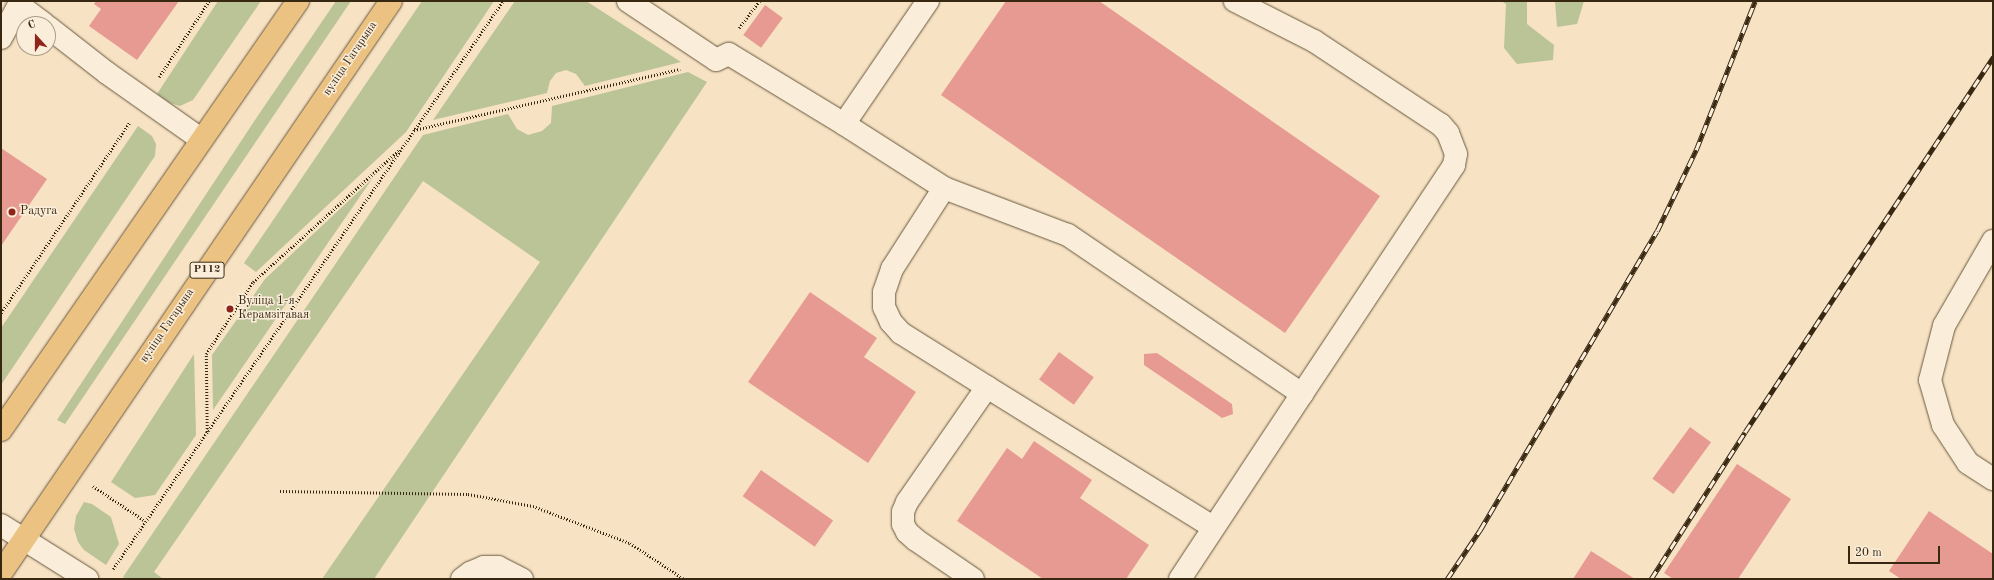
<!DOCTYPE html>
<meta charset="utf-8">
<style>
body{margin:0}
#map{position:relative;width:1994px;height:580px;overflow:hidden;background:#f7e3c4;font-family:"Old Standard TT",serif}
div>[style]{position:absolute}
.green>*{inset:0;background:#bac496}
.building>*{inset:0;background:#e79a92;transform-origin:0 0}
.path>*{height:2.5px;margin-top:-1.25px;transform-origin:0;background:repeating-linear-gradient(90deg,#382812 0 1px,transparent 0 3px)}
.roads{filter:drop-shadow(0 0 1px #68573e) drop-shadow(0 0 1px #68573e)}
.minor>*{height:22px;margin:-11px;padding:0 11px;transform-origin:11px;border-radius:11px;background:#faedd9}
.major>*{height:22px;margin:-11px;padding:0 11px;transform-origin:11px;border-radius:11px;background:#ecc282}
.rail>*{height:4.5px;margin-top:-2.25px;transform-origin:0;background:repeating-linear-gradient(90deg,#faedd9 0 9px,#382812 0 18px);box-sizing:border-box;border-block:1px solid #382812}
.dots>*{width:11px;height:11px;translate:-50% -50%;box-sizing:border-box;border:2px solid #faedd9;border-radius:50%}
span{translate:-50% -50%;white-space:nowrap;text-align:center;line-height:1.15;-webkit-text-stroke:3px #faedd9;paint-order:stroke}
.shield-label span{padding:1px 3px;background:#faedd9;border:1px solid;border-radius:3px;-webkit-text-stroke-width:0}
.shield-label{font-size:11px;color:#382812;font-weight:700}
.street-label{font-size:12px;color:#382812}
.poi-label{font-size:12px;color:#382812}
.left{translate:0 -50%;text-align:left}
.frame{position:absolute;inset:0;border:2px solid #382812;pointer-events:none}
.north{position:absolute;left:16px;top:16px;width:40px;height:40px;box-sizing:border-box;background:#faedd9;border:1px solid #ac9e89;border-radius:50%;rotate:339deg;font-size:11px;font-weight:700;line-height:16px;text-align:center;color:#382812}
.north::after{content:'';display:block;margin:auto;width:14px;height:18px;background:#8f2418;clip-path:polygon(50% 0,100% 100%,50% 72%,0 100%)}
.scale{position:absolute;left:1848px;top:546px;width:92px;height:18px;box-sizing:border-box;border:2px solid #382812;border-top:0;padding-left:5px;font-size:12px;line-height:14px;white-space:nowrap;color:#382812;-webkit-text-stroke:3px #faedd9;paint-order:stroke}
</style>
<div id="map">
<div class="green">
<div style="clip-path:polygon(218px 1px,261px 1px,193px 100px,180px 106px,170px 103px,157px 94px)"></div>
<div style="clip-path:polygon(336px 1px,351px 1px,65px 424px,57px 420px,259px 114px)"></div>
<div style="clip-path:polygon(422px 1px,494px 1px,406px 132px,256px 272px,244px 263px)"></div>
<div style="clip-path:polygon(515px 1px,586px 1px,681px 62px,585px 86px,576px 74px,566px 70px,556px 73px,550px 81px,547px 93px,433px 120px)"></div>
<div style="clip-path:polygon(1501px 1px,1527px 1px,1527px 24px,1554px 45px,1553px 60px,1517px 64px,1504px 48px,1506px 4px)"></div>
<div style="clip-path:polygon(1555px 1px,1584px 1px,1577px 24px,1557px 27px)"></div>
<div style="clip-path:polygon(688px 72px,707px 82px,374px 579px,322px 579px,540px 262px,423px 181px,154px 572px,163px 579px,126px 579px,123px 577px,423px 135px,508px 114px,517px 129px,528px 135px,542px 131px,551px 123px,552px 106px)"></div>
<div style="clip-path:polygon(138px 126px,152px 136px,156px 144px,155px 156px,1px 385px,1px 328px)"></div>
<div style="clip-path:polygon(372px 179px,213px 410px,212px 355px,265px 279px)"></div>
<div style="clip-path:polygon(194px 354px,196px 435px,155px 495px,135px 498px,111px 482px)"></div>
<div style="clip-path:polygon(84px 502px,92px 504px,111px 517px,119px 544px,106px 565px,84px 550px,78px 542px,74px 529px,76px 516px)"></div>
</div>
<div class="building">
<div style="clip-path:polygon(96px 1px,179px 1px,137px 60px,89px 26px,101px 9px,94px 4px)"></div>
<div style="clip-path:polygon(1006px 1px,1099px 1px,1380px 196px,1285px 333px,941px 95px)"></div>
<div style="left:765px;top:5px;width:22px;height:37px;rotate:36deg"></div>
<div style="clip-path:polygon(1px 148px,47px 179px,1px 246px)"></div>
<div style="clip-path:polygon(810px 292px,877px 338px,864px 357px,916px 392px,868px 463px,748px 382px)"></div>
<div style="left:1059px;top:352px;width:43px;height:34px;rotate:36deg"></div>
<div style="clip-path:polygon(1157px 353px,1232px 404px,1233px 414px,1222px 418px,1144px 365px,1144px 354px)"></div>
<div style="left:1690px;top:427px;width:26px;height:64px;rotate:36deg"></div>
<div style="clip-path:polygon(1034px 441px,1092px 480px,1080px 498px,1149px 545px,1126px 579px,1043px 579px,957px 521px,1007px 448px,1022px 459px)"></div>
<div style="clip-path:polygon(1737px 464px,1791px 499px,1738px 579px,1673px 579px,1664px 573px)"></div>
<div style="left:761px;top:470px;width:88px;height:32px;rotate:35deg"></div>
<div style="clip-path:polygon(1929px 511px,1993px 554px,1993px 579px,1901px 579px,1889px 571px)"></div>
<div style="clip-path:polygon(1591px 551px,1635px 579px,1573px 579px)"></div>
</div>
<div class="path">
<div style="left:739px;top:28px;width:34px;rotate:-53deg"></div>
<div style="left:159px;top:77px;width:91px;rotate:-56.7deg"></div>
<div style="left:414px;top:130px;width:273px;rotate:-12.9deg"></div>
<div style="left:1px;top:313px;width:230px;rotate:-56deg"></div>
<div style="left:207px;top:432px;width:78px;rotate:-90.7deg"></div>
<div style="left:206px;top:354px;width:86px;rotate:-56.9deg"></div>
<div style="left:253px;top:282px;width:197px;rotate:-42.1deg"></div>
<div style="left:93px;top:486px;width:63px;rotate:33.9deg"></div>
<div style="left:280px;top:491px;width:188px;rotate:0.9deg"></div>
<div style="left:468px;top:494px;width:66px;rotate:10.5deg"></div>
<div style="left:533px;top:506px;width:104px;rotate:20.9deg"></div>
<div style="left:630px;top:543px;width:65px;rotate:33.7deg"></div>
<div style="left:113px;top:569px;width:689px;rotate:-55.53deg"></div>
</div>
<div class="roads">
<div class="minor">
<div style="left:628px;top:1px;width:106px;rotate:33.8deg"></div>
<div style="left:716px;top:60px;width:14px;rotate:-25deg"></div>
<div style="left:729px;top:54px;width:135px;rotate:31.3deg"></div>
<div style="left:844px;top:124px;width:119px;rotate:32.6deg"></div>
<div style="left:944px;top:188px;width:133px;rotate:20.8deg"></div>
<div style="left:1068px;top:235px;width:283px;rotate:34.2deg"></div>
<div style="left:1302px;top:394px;width:275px;rotate:-56.4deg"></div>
<div style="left:1454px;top:165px;width:11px;rotate:-80deg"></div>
<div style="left:1456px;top:154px;width:22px;rotate:-111deg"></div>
<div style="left:1448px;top:133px;width:11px;rotate:-131deg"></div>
<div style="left:1441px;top:125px;width:152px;rotate:-146.5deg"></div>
<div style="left:1314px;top:41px;width:89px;rotate:-153.1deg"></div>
<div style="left:19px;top:5px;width:31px;rotate:37deg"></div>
<div style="left:48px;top:27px;width:75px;rotate:37.9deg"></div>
<div style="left:107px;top:73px;width:115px;rotate:35.1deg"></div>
<div style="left:1px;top:38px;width:42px;rotate:-61.6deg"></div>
<div style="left:844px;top:124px;width:149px;rotate:-55.7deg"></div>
<div style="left:944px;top:188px;width:96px;rotate:122.7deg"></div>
<div style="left:892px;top:269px;width:24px;rotate:109deg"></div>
<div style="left:884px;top:292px;width:15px;rotate:90deg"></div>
<div style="left:884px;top:307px;width:17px;rotate:65deg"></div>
<div style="left:891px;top:322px;width:15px;rotate:48deg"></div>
<div style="left:901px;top:333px;width:102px;rotate:32.1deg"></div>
<div style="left:987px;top:387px;width:140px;rotate:124.8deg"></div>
<div style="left:907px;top:502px;width:11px;rotate:112deg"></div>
<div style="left:903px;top:512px;width:12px;rotate:90deg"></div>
<div style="left:903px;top:524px;width:9px;rotate:63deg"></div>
<div style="left:907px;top:532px;width:12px;rotate:42deg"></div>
<div style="left:916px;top:540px;width:69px;rotate:34.4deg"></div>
<div style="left:1993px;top:241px;width:98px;rotate:120deg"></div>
<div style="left:1944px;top:326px;width:56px;rotate:104.5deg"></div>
<div style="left:1930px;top:380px;width:47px;rotate:73.9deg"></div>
<div style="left:1943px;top:425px;width:45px;rotate:56.7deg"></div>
<div style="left:1968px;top:463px;width:30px;rotate:33deg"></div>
<div style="left:987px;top:387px;width:266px;rotate:31.8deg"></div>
<div style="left:1px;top:525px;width:102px;rotate:32.1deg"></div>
<div style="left:462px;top:579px;width:10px;rotate:-37deg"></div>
<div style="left:470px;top:573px;width:15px;rotate:-23deg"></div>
<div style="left:484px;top:567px;width:14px"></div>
<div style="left:498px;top:567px;width:27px;rotate:27deg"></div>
<div style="left:1180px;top:579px;width:222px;rotate:-56.6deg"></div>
</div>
<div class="major">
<div style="left:1px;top:430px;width:522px;rotate:-55.3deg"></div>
<div style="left:1px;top:573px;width:692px;rotate:-55.71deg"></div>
</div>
</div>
<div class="rail">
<div style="left:1447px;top:579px;width:59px;rotate:-56deg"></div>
<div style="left:1480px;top:530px;width:347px;rotate:-59.4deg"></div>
<div style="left:1657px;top:231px;width:90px;rotate:-64.3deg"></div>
<div style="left:1696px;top:150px;width:160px;rotate:-68.4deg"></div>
<div style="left:1651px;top:579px;width:174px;rotate:-57.4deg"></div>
<div style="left:1745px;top:432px;width:450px;rotate:-56.5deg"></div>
</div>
<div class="dots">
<div style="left:12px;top:212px;background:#8f2418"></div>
<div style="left:230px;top:309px;background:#8f2418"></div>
</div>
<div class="shield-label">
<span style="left:207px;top:270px">Р112</span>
</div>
<div class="street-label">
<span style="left:351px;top:59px;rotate:-56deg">вуліца Гагарына</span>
<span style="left:168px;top:326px;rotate:-56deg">вуліца Гагарына</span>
</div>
<div class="poi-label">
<span class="left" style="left:20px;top:212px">Радуга</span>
<span class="left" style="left:238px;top:309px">Вуліца 1-я<br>Керамзітавая</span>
</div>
<div class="frame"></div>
<div class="north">С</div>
<div class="scale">20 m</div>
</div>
